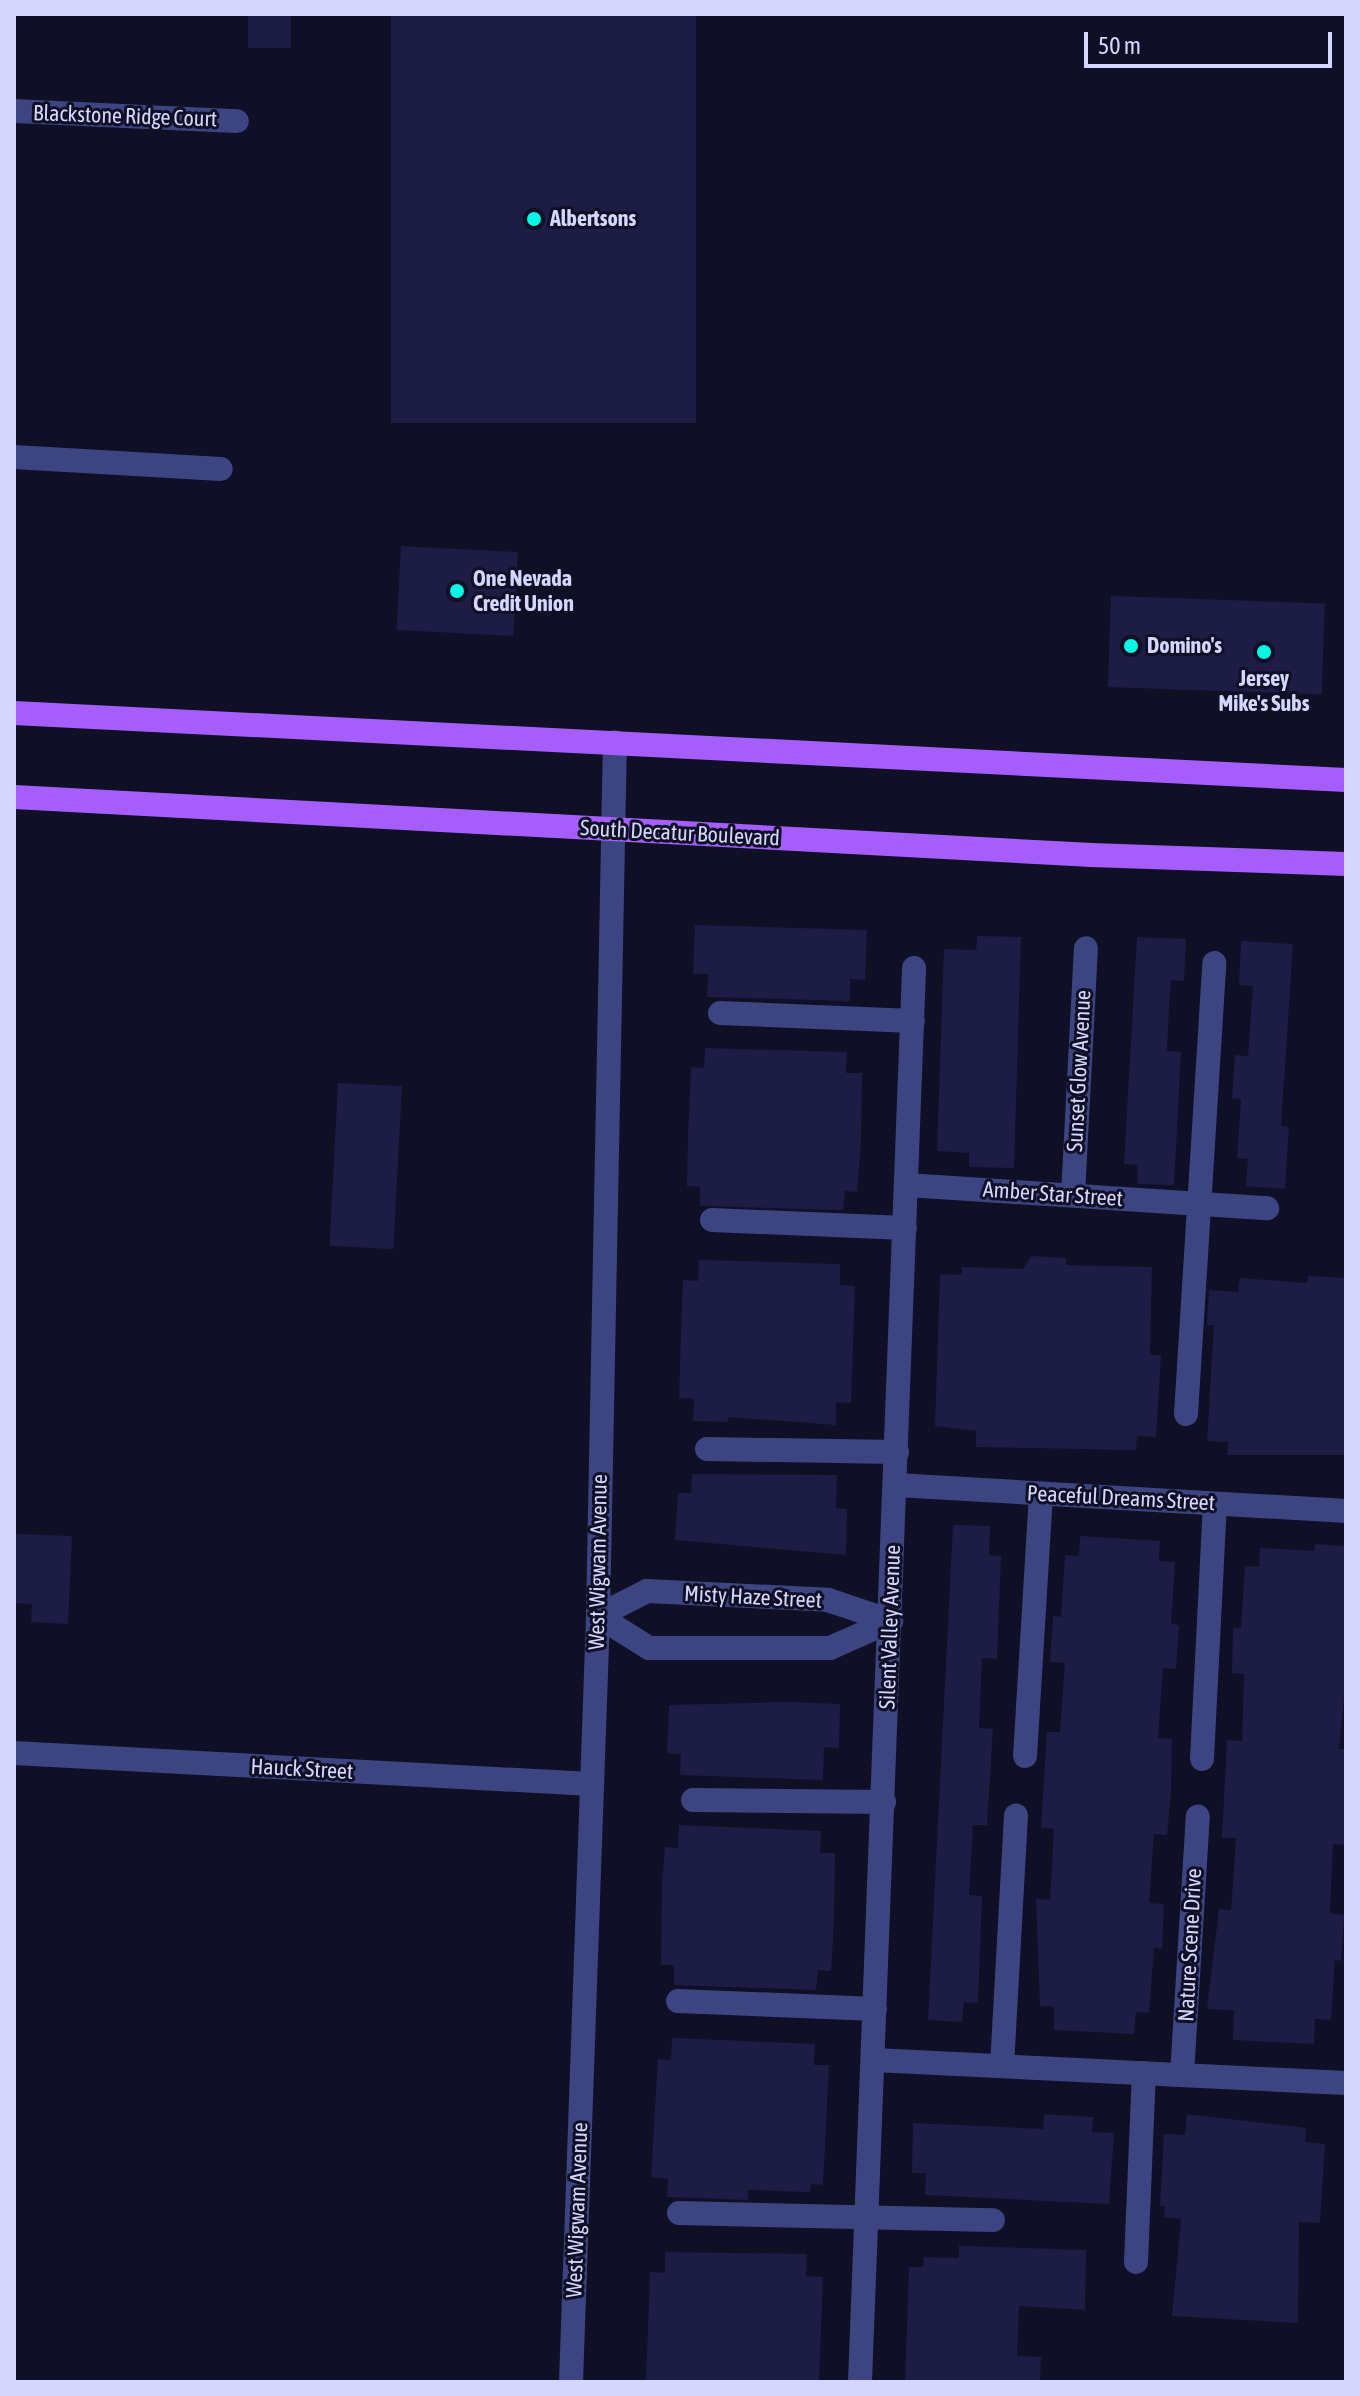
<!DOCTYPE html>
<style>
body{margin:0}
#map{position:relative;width:1360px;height:2396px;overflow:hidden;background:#0f0f25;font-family:"Asap Condensed",sans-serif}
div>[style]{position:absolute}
.building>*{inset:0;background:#1d1c45;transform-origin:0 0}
.minor>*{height:24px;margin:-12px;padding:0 12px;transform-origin:12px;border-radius:12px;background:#3c4582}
.major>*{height:24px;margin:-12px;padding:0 12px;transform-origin:12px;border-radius:12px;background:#a55efb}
.dots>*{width:22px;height:22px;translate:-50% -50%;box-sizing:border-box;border:4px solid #0f0f25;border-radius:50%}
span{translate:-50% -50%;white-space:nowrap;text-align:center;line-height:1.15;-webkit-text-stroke:6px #0f0f25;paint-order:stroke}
.street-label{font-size:22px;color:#d4d6fe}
.poi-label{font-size:22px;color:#d4d6fe;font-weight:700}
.left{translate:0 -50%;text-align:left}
.frame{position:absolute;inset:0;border:16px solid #d4d6fe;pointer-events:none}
.scale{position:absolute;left:1084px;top:32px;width:248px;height:36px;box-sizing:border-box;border:4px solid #d4d6fe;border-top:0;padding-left:10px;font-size:24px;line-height:28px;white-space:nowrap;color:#d4d6fe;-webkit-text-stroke:6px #0f0f25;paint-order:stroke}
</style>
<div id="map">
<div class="building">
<div style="left:248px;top:14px;width:43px;height:34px"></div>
<div style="left:391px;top:14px;width:305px;height:409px"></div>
<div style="left:401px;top:546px;width:117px;height:84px;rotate:3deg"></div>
<div style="left:1111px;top:596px;width:214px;height:91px;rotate:2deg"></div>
<div style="clip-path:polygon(695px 925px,867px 930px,865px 980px,850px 979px,850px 1001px,707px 997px,708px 974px,693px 974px)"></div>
<div style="clip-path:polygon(977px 936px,1021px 937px,1014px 1168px,969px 1167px,969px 1153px,937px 1151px,944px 949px,976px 950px)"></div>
<div style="clip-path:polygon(1137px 937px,1186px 939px,1184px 981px,1171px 980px,1169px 1007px,1167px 1051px,1181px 1052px,1174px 1185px,1137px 1184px,1138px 1165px,1124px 1164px)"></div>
<div style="clip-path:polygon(1241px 941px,1293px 944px,1281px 1126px,1289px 1127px,1285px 1189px,1246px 1186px,1248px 1159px,1237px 1158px,1241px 1099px,1232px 1098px,1235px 1055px,1248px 1056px,1253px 986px,1239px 985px)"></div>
<div style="clip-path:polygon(705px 1048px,847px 1052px,846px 1073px,862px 1073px,861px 1143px,857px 1192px,845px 1191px,843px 1210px,700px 1206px,700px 1187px,687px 1186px,688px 1135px,691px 1067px,704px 1068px)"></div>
<div style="left:338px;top:1083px;width:64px;height:163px;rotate:3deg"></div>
<div style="clip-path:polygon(1031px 1256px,1066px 1258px,1066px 1265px,1152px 1267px,1150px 1355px,1161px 1355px,1156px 1437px,1137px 1436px,1136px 1450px,976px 1447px,976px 1431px,935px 1426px,940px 1274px,962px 1275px,962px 1267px,1023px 1269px)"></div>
<div style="clip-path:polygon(699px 1260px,840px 1264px,840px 1285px,855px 1286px,851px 1403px,836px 1402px,836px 1425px,728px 1417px,728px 1422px,693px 1421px,694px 1399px,679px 1398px,681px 1329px,683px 1280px,698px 1281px)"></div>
<div style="clip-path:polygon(1308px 1276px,1346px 1278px,1346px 1455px,1227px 1455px,1228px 1442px,1207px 1441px,1214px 1325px,1207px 1325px,1209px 1290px,1238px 1292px,1240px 1278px,1307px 1283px)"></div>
<div style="clip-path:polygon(692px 1474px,837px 1475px,836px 1508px,847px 1509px,846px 1555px,675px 1540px,678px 1493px,691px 1493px)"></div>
<div style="clip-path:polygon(953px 1525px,990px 1526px,989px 1555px,1001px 1556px,997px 1659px,982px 1658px,979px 1728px,993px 1729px,987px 1825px,973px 1825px,969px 1895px,982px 1896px,978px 2003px,964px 2002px,962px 2022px,928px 2020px)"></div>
<div style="clip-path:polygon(14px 1534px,72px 1536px,68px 1624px,31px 1622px,32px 1604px,14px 1603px)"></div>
<div style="clip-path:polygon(1080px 1536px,1160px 1541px,1159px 1561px,1175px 1562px,1171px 1624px,1179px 1625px,1176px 1669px,1163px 1668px,1158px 1738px,1172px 1739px,1171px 1793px,1167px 1835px,1154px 1834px,1149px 1903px,1164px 1904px,1162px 1949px,1154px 1948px,1149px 2013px,1136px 2012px,1134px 2034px,1054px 2030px,1054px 2007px,1040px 2006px,1036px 1899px,1050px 1900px,1054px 1829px,1041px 1828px,1044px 1777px,1047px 1732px,1060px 1732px,1065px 1663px,1050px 1662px,1053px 1616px,1061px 1617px,1065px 1555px,1079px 1556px)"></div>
<div style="clip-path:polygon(1315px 1544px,1346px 1546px,1346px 1678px,1339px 1749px,1346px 1749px,1346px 1845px,1333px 1844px,1330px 1913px,1344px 1915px,1341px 1961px,1335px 1960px,1331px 2020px,1315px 2019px,1314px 2044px,1233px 2040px,1234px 2010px,1207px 2009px,1219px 1909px,1231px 1910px,1236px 1838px,1222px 1838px,1227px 1740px,1242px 1741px,1244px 1674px,1232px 1673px,1233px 1628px,1241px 1628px,1245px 1566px,1259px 1567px,1260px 1548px,1314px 1551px)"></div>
<div style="clip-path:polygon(790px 1702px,840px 1704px,839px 1748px,824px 1747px,823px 1780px,680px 1775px,681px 1754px,667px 1753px,669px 1705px)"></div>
<div style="clip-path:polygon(679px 1825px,821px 1831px,820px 1853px,835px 1853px,834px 1920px,831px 1971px,818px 1970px,816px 1990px,674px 1985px,674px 1965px,661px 1965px,662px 1884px,665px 1847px,678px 1848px)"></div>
<div style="clip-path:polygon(672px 2038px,815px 2044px,814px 2065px,829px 2065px,823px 2185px,811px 2184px,810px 2192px,748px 2190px,748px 2200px,667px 2197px,668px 2179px,651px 2177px,658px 2059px,671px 2060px)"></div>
<div style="clip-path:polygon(1044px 2114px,1093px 2117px,1092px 2132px,1114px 2133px,1109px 2204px,925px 2195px,926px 2173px,912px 2173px,913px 2123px,1043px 2129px)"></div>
<div style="clip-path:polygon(1187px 2114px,1306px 2128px,1305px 2142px,1325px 2144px,1320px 2223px,1299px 2222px,1298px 2323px,1172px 2316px,1181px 2219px,1164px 2217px,1165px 2206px,1160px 2206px,1164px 2134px,1185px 2135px)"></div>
<div style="clip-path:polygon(959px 2246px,1086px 2250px,1085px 2310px,1019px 2306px,1017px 2356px,1041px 2357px,1040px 2382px,905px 2382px,909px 2267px,923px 2267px,924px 2257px,959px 2258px)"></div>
<div style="clip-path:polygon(665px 2252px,807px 2254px,806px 2276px,823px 2277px,819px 2382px,646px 2382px,650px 2272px,665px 2273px)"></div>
</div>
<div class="minor">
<div style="left:14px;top:111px;width:223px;rotate:2.6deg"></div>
<div style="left:14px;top:457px;width:207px;rotate:3.3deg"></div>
<div style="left:720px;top:1013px;width:193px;rotate:2.4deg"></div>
<div style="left:907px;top:1185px;width:361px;rotate:3.7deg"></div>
<div style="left:1073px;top:1195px;width:247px;rotate:-87deg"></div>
<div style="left:712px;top:1220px;width:193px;rotate:2.4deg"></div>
<div style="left:1186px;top:1414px;width:452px;rotate:-86.4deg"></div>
<div style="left:707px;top:1449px;width:190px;rotate:0.9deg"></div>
<div style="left:896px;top:1485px;width:451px;rotate:3.3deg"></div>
<div style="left:598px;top:1616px;width:60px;rotate:32.1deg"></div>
<div style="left:649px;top:1648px;width:181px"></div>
<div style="left:830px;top:1648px;width:67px;rotate:-23.9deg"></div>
<div style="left:598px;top:1616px;width:55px;rotate:-27deg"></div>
<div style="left:647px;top:1591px;width:181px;rotate:2.8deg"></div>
<div style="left:828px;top:1600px;width:66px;rotate:18.4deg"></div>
<div style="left:14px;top:1753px;width:578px;rotate:3.08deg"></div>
<div style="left:1025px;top:1756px;width:263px;rotate:-86.5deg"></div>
<div style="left:1202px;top:1759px;width:255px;rotate:-87.1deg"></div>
<div style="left:693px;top:1800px;width:191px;rotate:0.6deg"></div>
<div style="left:678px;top:2001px;width:197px;rotate:2.3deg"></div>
<div style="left:874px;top:2060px;width:473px;rotate:2.8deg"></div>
<div style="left:1002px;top:2066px;width:251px;rotate:-86.8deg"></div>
<div style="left:1182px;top:2075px;width:259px;rotate:-86.5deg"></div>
<div style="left:679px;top:2213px;width:314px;rotate:1.3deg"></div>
<div style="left:1136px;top:2262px;width:189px;rotate:-87.6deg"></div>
<div style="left:571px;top:2382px;width:766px;rotate:-87.98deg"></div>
<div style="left:598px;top:1616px;width:874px;rotate:-88.89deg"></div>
<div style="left:860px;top:2382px;width:1415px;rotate:-87.81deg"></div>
</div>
<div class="major">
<div style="left:14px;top:713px;width:1334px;rotate:2.88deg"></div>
<div style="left:14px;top:797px;width:1079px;rotate:3.08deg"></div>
<div style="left:1091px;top:855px;width:255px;rotate:2deg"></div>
</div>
<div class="dots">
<div style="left:534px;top:219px;background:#07f7e6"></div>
<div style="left:457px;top:591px;background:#07f7e6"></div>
<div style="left:1131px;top:646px;background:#07f7e6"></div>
<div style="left:1264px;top:652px;background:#07f7e6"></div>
</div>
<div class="street-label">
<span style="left:125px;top:116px;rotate:2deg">Blackstone Ridge Court</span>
<span style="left:680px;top:833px;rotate:3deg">South Decatur Boulevard</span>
<span style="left:1079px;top:1071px;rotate:-87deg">Sunset Glow Avenue</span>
<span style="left:1053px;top:1194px;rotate:4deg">Amber Star Street</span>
<span style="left:1121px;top:1498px;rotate:3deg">Peaceful Dreams Street</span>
<span style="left:598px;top:1562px;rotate:-89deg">West Wigwam Avenue</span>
<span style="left:753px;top:1597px;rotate:3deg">Misty Haze Street</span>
<span style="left:890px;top:1627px;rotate:-88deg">Silent Valley Avenue</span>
<span style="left:302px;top:1769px;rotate:3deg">Hauck Street</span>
<span style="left:1190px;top:1945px;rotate:-87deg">Nature Scene Drive</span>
<span style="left:577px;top:2210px;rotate:-88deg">West Wigwam Avenue</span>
</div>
<div class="poi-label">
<span class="left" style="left:550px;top:219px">Albertsons</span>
<span class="left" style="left:473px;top:591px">One Nevada<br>Credit Union</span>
<span class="left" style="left:1147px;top:646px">Domino's</span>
<span style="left:1264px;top:691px">Jersey<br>Mike's Subs</span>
</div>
<div class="frame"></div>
<div class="scale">50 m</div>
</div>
